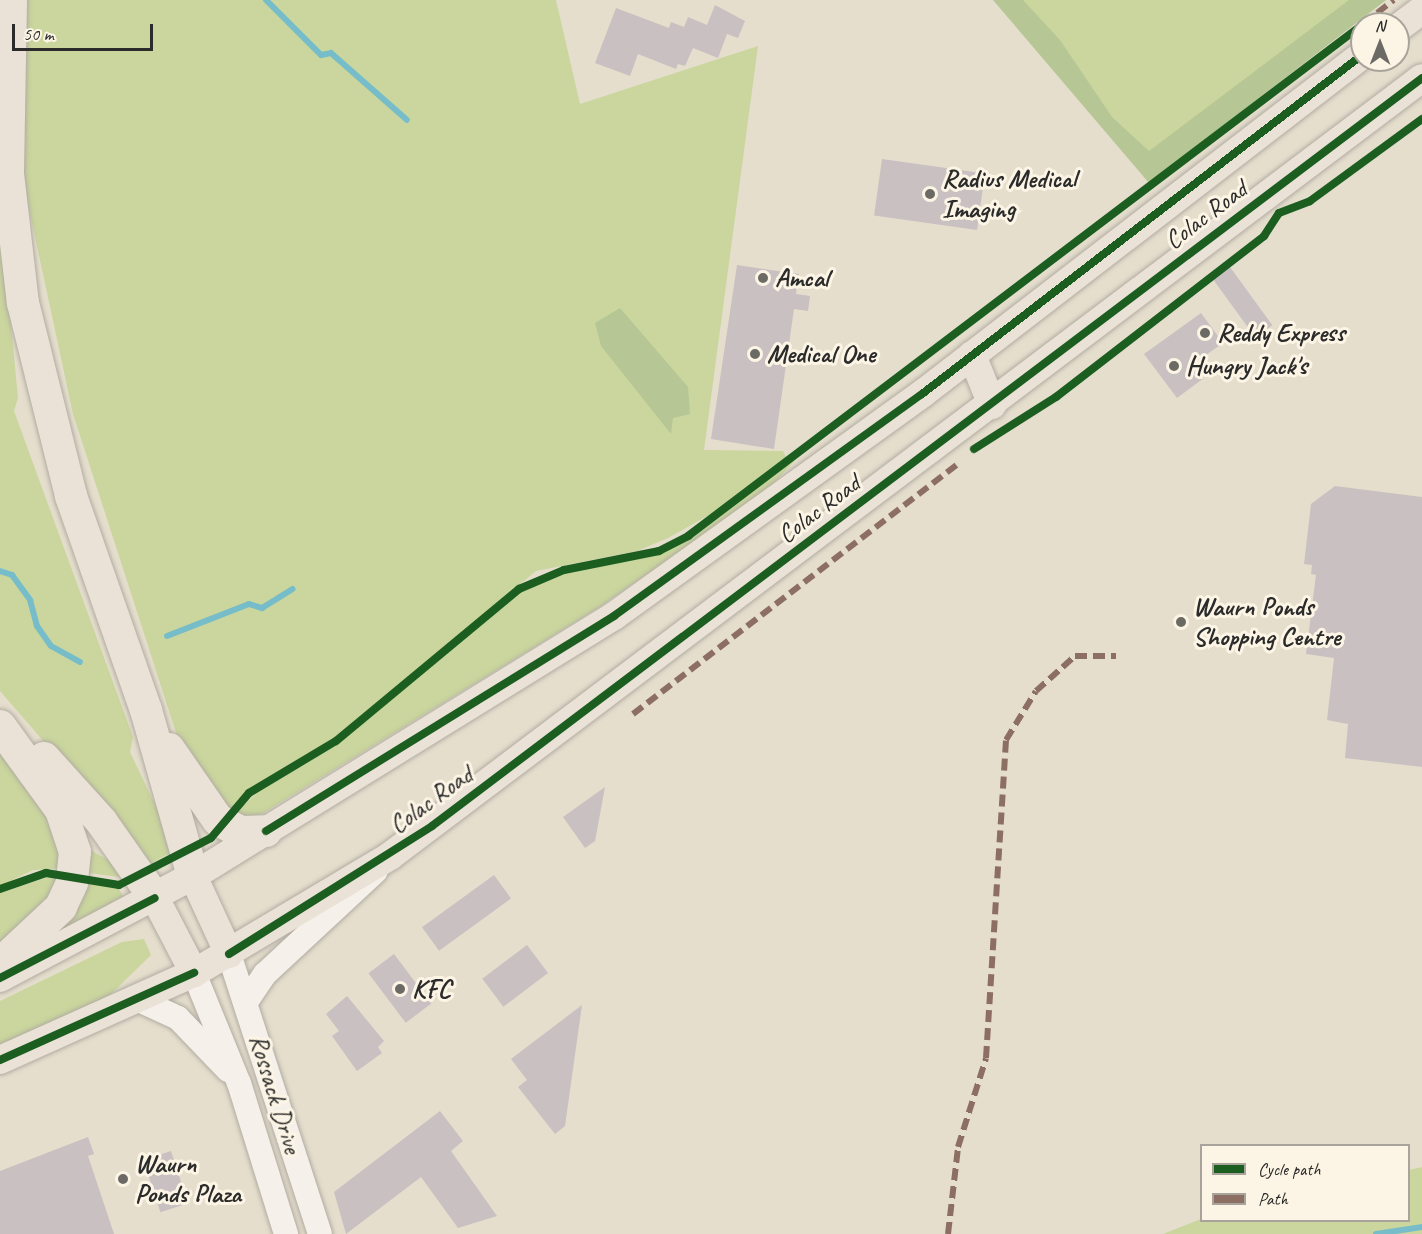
<!DOCTYPE html>
<style>
body{margin:0}
#map{position:relative;width:1422px;height:1234px;overflow:hidden;background:#e5decd;font-family:Caveat,sans-serif}
div>[style]{position:absolute}
.green>*{inset:0;background:#cad69d}
.forest>*{inset:0;background:#b6c695}
.stream>*{height:6px;margin:-3px;padding:0 3px;transform-origin:3px;border-radius:3px;background:#77bdc9}
.building>*{inset:0;background:#c9c0c1;transform-origin:0 0}
.roads{filter:drop-shadow(0 0 2px #b1aca2) drop-shadow(0 0 2px #b1aca2)}
.secondary>*{height:24px;margin:-12px;padding:0 12px;transform-origin:12px;border-radius:12px;background:#f5f1ea}
.trunk>*{height:28px;margin:-14px;padding:0 14px;transform-origin:14px;border-radius:14px;background:#ebe2d7}
.motorway>*{height:32px;margin:-16px;padding:0 16px;transform-origin:16px;border-radius:16px;background:#ebe2d7}
.quiet>*{height:6px;margin-top:-3px;transform-origin:0;background:repeating-linear-gradient(90deg,#8d6e63 0 12px,transparent 0 18px)}
.cycleway>*{height:8px;margin:-4px;padding:0 4px;transform-origin:4px;border-radius:4px;background:#1b5e20}
.dots>*{width:16px;height:16px;translate:-50% -50%;box-sizing:border-box;border:3px solid #fcf5e5;border-radius:50%}
span{translate:-50% -50%;white-space:nowrap;text-align:center;line-height:1.15;-webkit-text-stroke:6px #fcf5e5;paint-order:stroke}
.poi-label{font-size:26px;color:#2b2b2b;font-weight:700}
.left{translate:0 -50%;text-align:left}
.street-label{font-size:26px;color:#2b2b2b}
.legend{position:absolute;left:1200px;top:1144px;width:210px;height:78px;box-sizing:border-box;background:#fcf5e5;border:2px solid #a8a49b;margin:0;padding:8px 10px;list-style:none;font-size:18px;color:#2b2b2b}
.legend li{display:flex;align-items:center;gap:12px;height:30px}
.legend b{width:30px;border:2px solid #a8a49b}
.north{position:absolute;left:1350px;top:12px;width:60px;height:60px;box-sizing:border-box;background:#fcf5e5;border:2px solid #a8a49b;border-radius:50%;rotate:0deg;font-size:16px;font-weight:700;line-height:24px;text-align:center;color:#2b2b2b}
.north::after{content:'';display:block;margin:auto;width:21px;height:27px;background:#6c6a64;clip-path:polygon(50% 0,100% 100%,50% 72%,0 100%)}
.scale{position:absolute;left:12px;top:24px;width:141px;height:27px;box-sizing:border-box;border:3px solid #2b2b2b;border-top:0;padding-left:8px;font-size:18px;line-height:21px;white-space:nowrap;color:#2b2b2b;-webkit-text-stroke:4px #fcf5e5;paint-order:stroke}
</style>
<div id="map">
<div class="green">
<div style="clip-path:polygon(24px 0,556px 0,580px 104px,758px 46px,704px 450px,783px 451px,786px 457px,718px 510px,668px 538px,637px 551px,536px 571px,337px 736px,247px 790px,228px 814px,183px 754px,73px 414px,26px 195px,20px 130px)"></div>
<div style="clip-path:polygon(1011px 0,1386px 0,1153px 178px)"></div>
<div style="clip-path:polygon(0 209px,18px 398px,14px 411px,133px 737px,130px 752px,160px 815px,170px 853px,150px 864px,0 691px)"></div>
<div style="clip-path:polygon(798px 457px,766px 492px,598px 608px,265px 812px,252px 818px,234px 814px,272px 779px,337px 745px,536px 579px,640px 558px,686px 539px)"></div>
<div style="clip-path:polygon(0 751px,54px 812px,66px 868px,33px 870px,0 886px)"></div>
<div style="clip-path:polygon(83px 846px,119px 866px,125px 878px,83px 872px)"></div>
<div style="clip-path:polygon(52px 876px,65px 878px,62px 886px,0 951px,0 893px)"></div>
<div style="clip-path:polygon(81px 880px,118px 888px,124px 897px,59px 932px)"></div>
<div style="clip-path:polygon(144px 939px,151px 955px,107px 998px,0 1047px,0 1001px,122px 942px)"></div>
<div style="clip-path:polygon(1422px 1167px,1422px 1234px,1163px 1234px,1201px 1219px,1408px 1220px,1409px 1170px)"></div>
</div>
<div class="forest">
<div style="clip-path:polygon(993px 0,1023px 0,1060px 40px,1112px 117px,1149px 151px,1349px 0,1386px 0,1149px 183px)"></div>
<div style="clip-path:polygon(620px 308px,688px 387px,690px 414px,673px 418px,671px 434px,601px 346px,595px 323px)"></div>
</div>
<div class="stream">
<div style="left:266px;top:0;width:78px;rotate:45deg"></div>
<div style="left:321px;top:55px;width:10px;rotate:-11deg"></div>
<div style="left:331px;top:53px;width:101px;rotate:41.4deg"></div>
<div style="left:0;top:571px;width:13px;rotate:18deg"></div>
<div style="left:12px;top:575px;width:31px;rotate:54deg"></div>
<div style="left:30px;top:600px;width:27px;rotate:75deg"></div>
<div style="left:37px;top:626px;width:24px;rotate:55deg"></div>
<div style="left:51px;top:646px;width:33px;rotate:29deg"></div>
<div style="left:167px;top:636px;width:88px;rotate:-21.3deg"></div>
<div style="left:249px;top:604px;width:14px;rotate:17deg"></div>
<div style="left:262px;top:608px;width:36px;rotate:-32deg"></div>
<div style="left:1376px;top:1234px;width:47px;rotate:-8.7deg"></div>
</div>
<div class="building">
<div style="clip-path:polygon(715px 5px,745px 21px,738px 38px,727px 34px,718px 58px,693px 48px,685px 66px,678px 64px,676px 69px,638px 54px,630px 76px,595px 63px,616px 8px,669px 28px,671px 22px,684px 27px,688px 17px,707px 25px)"></div>
<div style="left:882px;top:159px;width:104px;height:57px;rotate:8deg"></div>
<div style="clip-path:polygon(737px 265px,799px 274px,796px 294px,810px 296px,808px 311px,794px 309px,774px 449px,711px 439px)"></div>
<div style="left:1230px;top:267px;width:72px;height:21px;rotate:54deg"></div>
<div style="clip-path:polygon(1201px 313px,1223px 343px,1193px 364px,1204px 378px,1177px 398px,1144px 354px)"></div>
<div style="clip-path:polygon(1335px 486px,1422px 497px,1422px 767px,1345px 758px,1348px 724px,1327px 720px,1334px 658px,1306px 654px,1316px 575px,1311px 574px,1312px 565px,1304px 564px,1311px 504px)"></div>
<div style="clip-path:polygon(605px 787px,595px 841px,585px 848px,563px 817px)"></div>
<div style="left:494px;top:875px;width:29px;height:89px;rotate:54deg"></div>
<div style="left:527px;top:945px;width:35px;height:56px;rotate:53deg"></div>
<div style="left:394px;top:954px;width:62px;height:32px;rotate:53deg"></div>
<div style="clip-path:polygon(347px 996px,384px 1041px,378px 1047px,382px 1053px,357px 1071px,332px 1036px,339px 1031px,326px 1014px)"></div>
<div style="clip-path:polygon(582px 1005px,565px 1126px,555px 1134px,518px 1087px,527px 1080px,511px 1059px)"></div>
<div style="clip-path:polygon(440px 1111px,463px 1141px,451px 1151px,497px 1216px,458px 1228px,421px 1177px,346px 1234px,334px 1192px)"></div>
<div style="clip-path:polygon(88px 1137px,94px 1154px,88px 1156px,114px 1234px,0 1234px,0 1171px)"></div>
<div style="left:171px;top:1151px;width:55px;height:29px;rotate:72deg"></div>
</div>
<div class="roads">
<div class="secondary">
<div style="left:229px;top:954px;width:294px;rotate:72deg"></div>
<div style="left:194px;top:973px;width:119px;rotate:67.8deg"></div>
<div style="left:239px;top:1083px;width:158px;rotate:72.7deg"></div>
<div style="left:137px;top:999px;width:45px;rotate:24.9deg"></div>
<div style="left:178px;top:1018px;width:72px;rotate:46.1deg"></div>
<div style="left:246px;top:1002px;width:34px;rotate:-56deg"></div>
<div style="left:265px;top:974px;width:151px;rotate:-42.9deg"></div>
</div>
<div class="trunk">
<div style="left:1398px;top:28px;width:30px;rotate:-37deg"></div>
<div style="left:972px;top:355px;width:54px;rotate:68.2deg"></div>
<div style="left:193px;top:876px;width:86px;rotate:65.2deg"></div>
<div style="left:155px;top:898px;width:85px;rotate:62.5deg"></div>
<div style="left:0;top:978px;width:218px;rotate:-27.9deg"></div>
<div style="left:193px;top:876px;width:495px;rotate:-31.7deg"></div>
<div style="left:614px;top:616px;width:380px;rotate:-35.8deg"></div>
<div style="left:922px;top:394px;width:555px;rotate:-37.61deg"></div>
<div style="left:0;top:1060px;width:213px;rotate:-24.2deg"></div>
<div style="left:194px;top:973px;width:228px;rotate:-30.8deg"></div>
<div style="left:390px;top:856px;width:1292px;rotate:-37.01deg"></div>
</div>
<div class="motorway">
<div style="left:11px;top:0;width:174px;rotate:91deg"></div>
<div style="left:8px;top:174px;width:130px;rotate:83.4deg"></div>
<div style="left:23px;top:303px;width:199px;rotate:76deg"></div>
<div style="left:71px;top:496px;width:227px;rotate:70.7deg"></div>
<div style="left:146px;top:710px;width:173px;rotate:74.2deg"></div>
<div style="left:0;top:726px;width:104px;rotate:54deg"></div>
<div style="left:61px;top:810px;width:44px;rotate:71.6deg"></div>
<div style="left:75px;top:852px;width:31px;rotate:96deg"></div>
<div style="left:72px;top:883px;width:26px;rotate:115deg"></div>
<div style="left:61px;top:907px;width:83px;rotate:136.9deg"></div>
<div style="left:169px;top:749px;width:86px;rotate:55.4deg"></div>
<div style="left:218px;top:820px;width:26px;rotate:28deg"></div>
<div style="left:241px;top:832px;width:25px;rotate:-2deg"></div>
<div style="left:44px;top:758px;width:85px;rotate:47.9deg"></div>
<div style="left:101px;top:821px;width:94px;rotate:55deg"></div>
</div>
</div>
<div class="quiet">
<div style="left:1363px;top:24px;width:39px;rotate:-38deg"></div>
<div style="left:633px;top:714px;width:413px;rotate:-37.6deg"></div>
<div style="left:948px;top:1234px;width:88px;rotate:-83.4deg"></div>
<div style="left:958px;top:1147px;width:93px;rotate:-72.5deg"></div>
<div style="left:986px;top:1058px;width:319px;rotate:-86.4deg"></div>
<div style="left:1006px;top:740px;width:57px;rotate:-58.5deg"></div>
<div style="left:1036px;top:691px;width:52px;rotate:-41.9deg"></div>
<div style="left:1075px;top:656px;width:41px"></div>
</div>
<div class="cycleway">
<div style="left:974px;top:449px;width:97px;rotate:-32.4deg"></div>
<div style="left:1056px;top:397px;width:263px;rotate:-37.7deg"></div>
<div style="left:1264px;top:236px;width:27px;rotate:-57deg"></div>
<div style="left:1279px;top:213px;width:33px;rotate:-21deg"></div>
<div style="left:1310px;top:201px;width:139px;rotate:-36.2deg"></div>
<div style="left:266px;top:831px;width:409px;rotate:-31.7deg"></div>
<div style="left:614px;top:616px;width:380px;rotate:-35.8deg"></div>
<div style="left:922px;top:394px;width:555px;rotate:-37.61deg"></div>
<div style="left:0;top:889px;width:49px;rotate:-19.2deg"></div>
<div style="left:46px;top:873px;width:74px;rotate:9.3deg"></div>
<div style="left:119px;top:885px;width:103px;rotate:-27.1deg"></div>
<div style="left:211px;top:838px;width:59px;rotate:-49.8deg"></div>
<div style="left:249px;top:793px;width:101px;rotate:-30.9deg"></div>
<div style="left:336px;top:741px;width:238px;rotate:-39.7deg"></div>
<div style="left:519px;top:589px;width:49px;rotate:-22.9deg"></div>
<div style="left:564px;top:570px;width:97px;rotate:-11.3deg"></div>
<div style="left:659px;top:551px;width:33px;rotate:-27deg"></div>
<div style="left:688px;top:536px;width:846px;rotate:-37.17deg"></div>
<div style="left:229px;top:954px;width:240px;rotate:-32.2deg"></div>
<div style="left:432px;top:826px;width:1241px;rotate:-37.07deg"></div>
<div style="left:0;top:978px;width:174px;rotate:-27.3deg"></div>
<div style="left:0;top:1060px;width:213px;rotate:-24.2deg"></div>
</div>
<div class="dots">
<div style="left:930px;top:194px;background:#6c6a64"></div>
<div style="left:763px;top:278px;background:#6c6a64"></div>
<div style="left:1205px;top:333px;background:#6c6a64"></div>
<div style="left:755px;top:354px;background:#6c6a64"></div>
<div style="left:1174px;top:366px;background:#6c6a64"></div>
<div style="left:1181px;top:622px;background:#6c6a64"></div>
<div style="left:400px;top:989px;background:#6c6a64"></div>
<div style="left:123px;top:1179px;background:#6c6a64"></div>
</div>
<div class="poi-label">
<span class="left" style="left:942px;top:194px">Radius Medical<br>Imaging</span>
<span class="left" style="left:775px;top:278px">Amcal</span>
<span class="left" style="left:1217px;top:333px">Reddy Express</span>
<span class="left" style="left:767px;top:354px">Medical One</span>
<span class="left" style="left:1186px;top:366px">Hungry Jack's</span>
<span class="left" style="left:1193px;top:622px">Waurn Ponds<br>Shopping Centre</span>
<span class="left" style="left:412px;top:989px">KFC</span>
<span class="left" style="left:135px;top:1179px">Waurn<br>Ponds Plaza</span>
</div>
<div class="street-label">
<span style="left:1206px;top:215px;rotate:-37deg">Colac Road</span>
<span style="left:819px;top:509px;rotate:-37deg">Colac Road</span>
<span style="left:431px;top:800px;rotate:-36deg">Colac Road</span>
<span style="left:275px;top:1094px;rotate:73deg">Rossack Drive</span>
</div>
<ul class="legend">
<li><b style="height:8px;background:#1b5e20"></b>Cycle path</li>
<li><b style="height:8px;background:#8d6e63"></b>Path</li>
</ul>
<div class="north">N</div>
<div class="scale">50 m</div>
</div>
